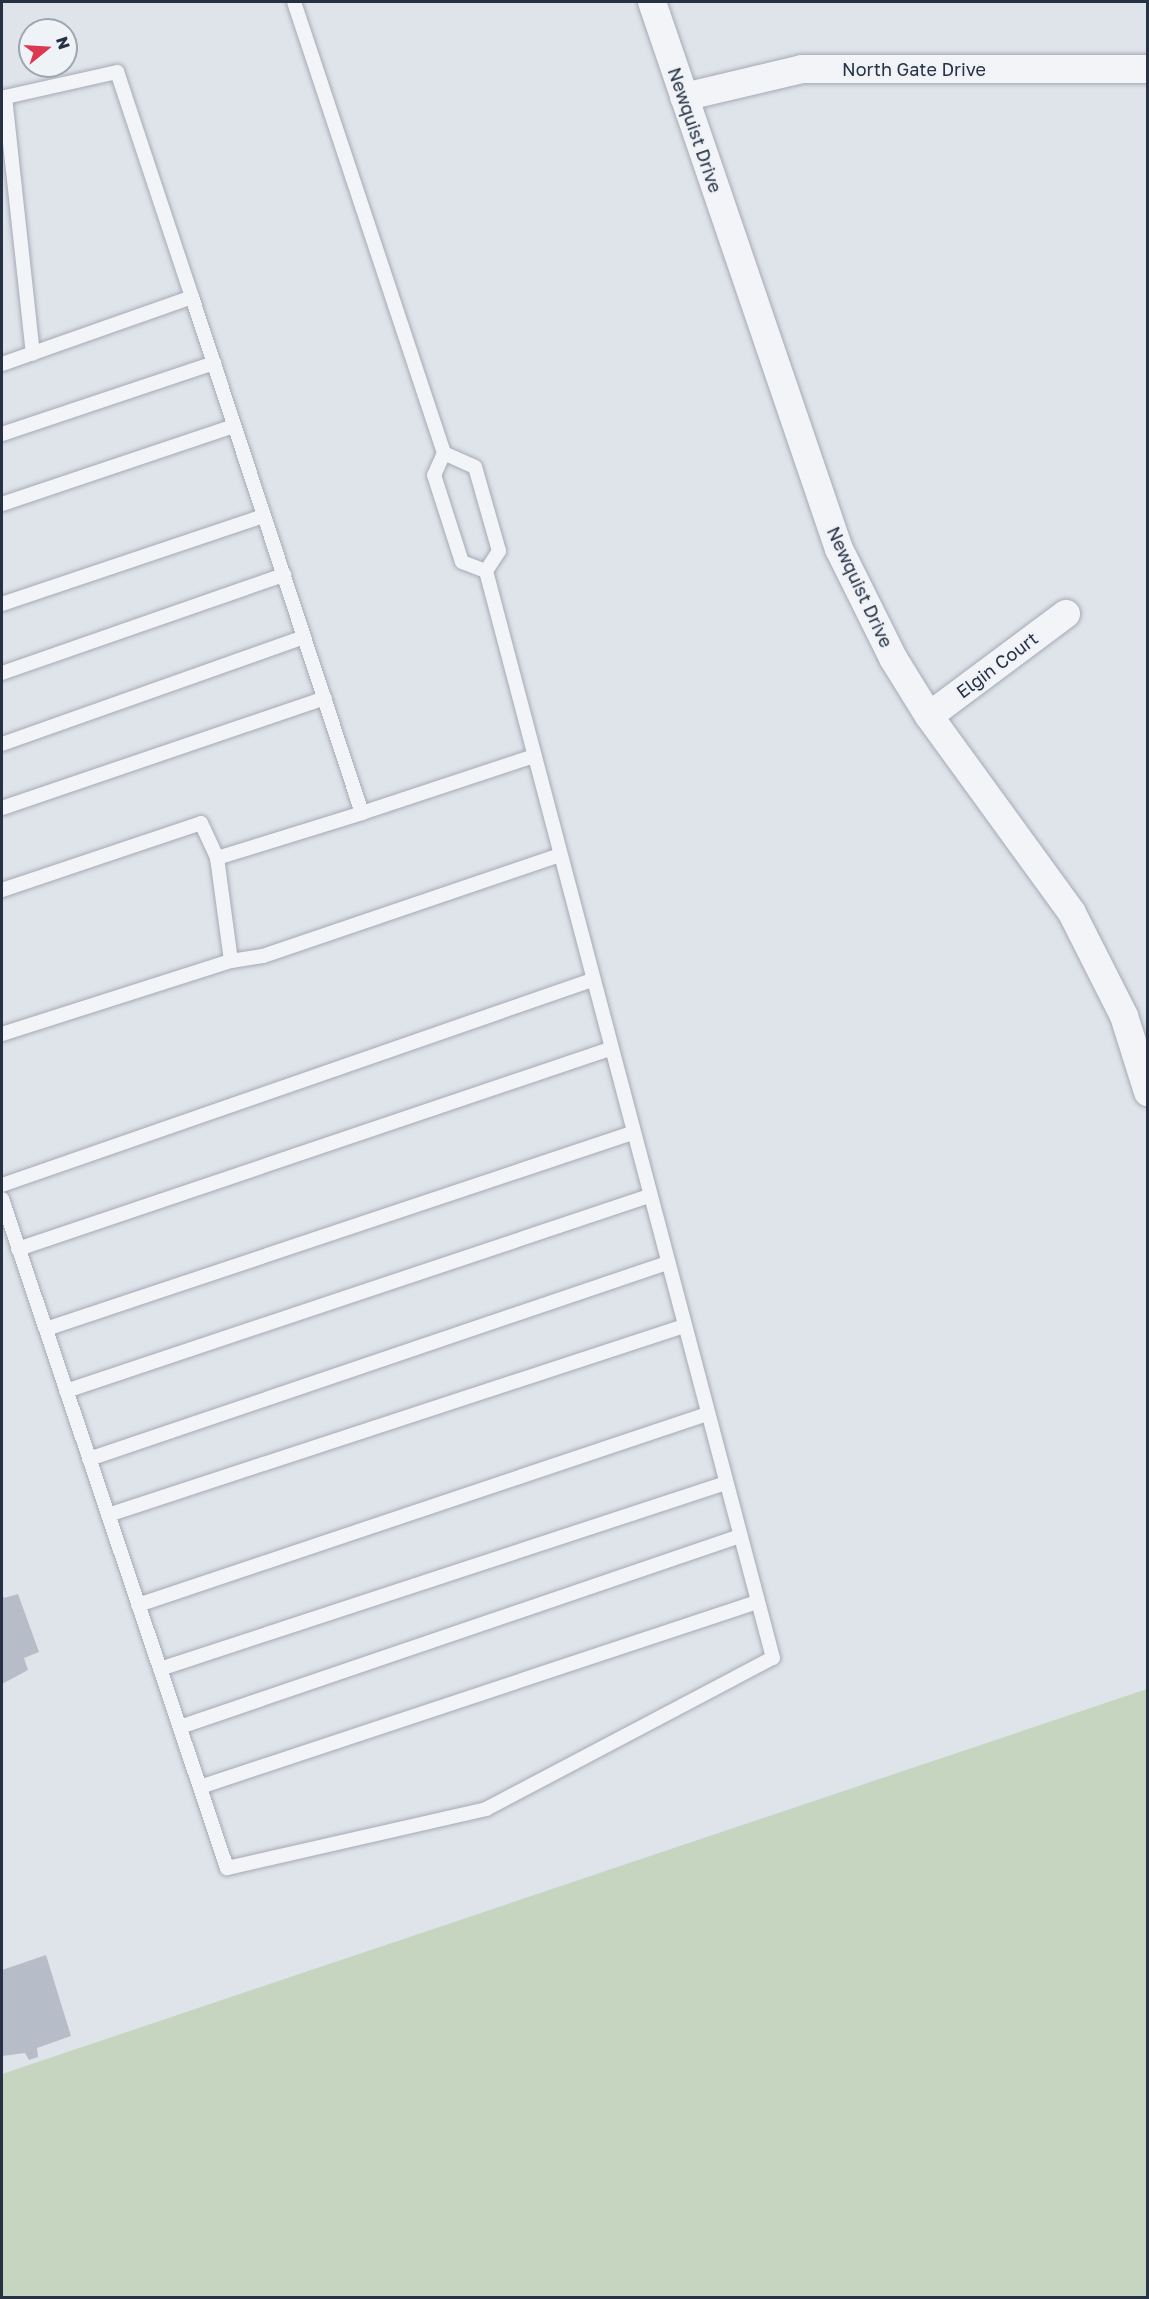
<!DOCTYPE html>
<style>
body{margin:0}
#map{position:relative;width:1149px;height:2299px;overflow:hidden;background:#dfe3ea;font-family:"Golos Text",sans-serif}
div>[style]{position:absolute}
.green>*{inset:0;background:#c5d5c0}
.building>*{inset:0;background:#b6bcc8}
.roads{filter:drop-shadow(0 0 2px #a4aab5) drop-shadow(0 0 2px #a4aab5)}
.lane>*{height:14px;margin:-7px;padding:0 7px;transform-origin:7px;border-radius:7px;background:#f2f4f8}
.street>*{height:28px;margin:-14px;padding:0 14px;transform-origin:14px;border-radius:14px;background:#f2f4f8}
span{translate:-50% -50%;white-space:nowrap;text-align:center;line-height:1.15;-webkit-text-stroke:4.5px #eff2f7;paint-order:stroke}
.street-label{font-size:18px;color:#263143}
.frame{position:absolute;inset:0;border:3px solid #263143;pointer-events:none}
.north{position:absolute;left:18px;top:18px;width:60px;height:60px;box-sizing:border-box;background:#eff2f7;border:2px solid #9fa5af;border-radius:50%;rotate:72deg;font-size:16px;font-weight:700;line-height:24px;text-align:center;color:#263143}
.north::after{content:'';display:block;margin:auto;width:21px;height:27px;background:#dc3850;clip-path:polygon(50% 0,100% 100%,50% 72%,0 100%)}
</style>
<div id="map">
<div class="green">
<div style="clip-path:polygon(1147px 1689px,1147px 2297px,2px 2297px,2px 2074px)"></div>
</div>
<div class="building">
<div style="clip-path:polygon(2px 1593px,4px 1598px,18px 1594px,39px 1652px,24px 1658px,28px 1670px,2px 1684px)"></div>
<div style="clip-path:polygon(46px 1955px,71px 2036px,37px 2048px,38px 2057px,29px 2060px,25px 2053px,2px 2056px,2px 1970px)"></div>
</div>
<div class="roads">
<div class="lane">
<div style="left:294px;top:2px;width:475px;rotate:71.6deg"></div>
<div style="left:444px;top:453px;width:24px;rotate:114deg"></div>
<div style="left:434px;top:475px;width:91px;rotate:72.2deg"></div>
<div style="left:462px;top:562px;width:26px;rotate:21deg"></div>
<div style="left:486px;top:571px;width:24px;rotate:-57deg"></div>
<div style="left:499px;top:551px;width:87px;rotate:-105.9deg"></div>
<div style="left:475px;top:467px;width:34px;rotate:-156deg"></div>
<div style="left:192px;top:297px;width:543px;rotate:71.77deg"></div>
<div style="left:362px;top:813px;width:181px;rotate:-18.3deg"></div>
<div style="left:2px;top:364px;width:201px;rotate:-19.4deg"></div>
<div style="left:192px;top:297px;width:237px;rotate:-108.4deg"></div>
<div style="left:117px;top:72px;width:115px;rotate:167.4deg"></div>
<div style="left:5px;top:97px;width:258px;rotate:83.8deg"></div>
<div style="left:2px;top:434px;width:224px;rotate:-18.5deg"></div>
<div style="left:2px;top:504px;width:245px;rotate:-18.6deg"></div>
<div style="left:2px;top:604px;width:276px;rotate:-18.6deg"></div>
<div style="left:2px;top:673px;width:299px;rotate:-19.2deg"></div>
<div style="left:2px;top:744px;width:320px;rotate:-19.5deg"></div>
<div style="left:2px;top:808px;width:341px;rotate:-18.8deg"></div>
<div style="left:2px;top:890px;width:210px;rotate:-18.6deg"></div>
<div style="left:201px;top:823px;width:38px;rotate:65deg"></div>
<div style="left:217px;top:858px;width:152px;rotate:-17.2deg"></div>
<div style="left:231px;top:961px;width:32px;rotate:-9deg"></div>
<div style="left:263px;top:956px;width:314px;rotate:-18.8deg"></div>
<div style="left:2px;top:1034px;width:240px;rotate:-17.7deg"></div>
<div style="left:231px;top:961px;width:104px;rotate:-97.7deg"></div>
<div style="left:2px;top:1185px;width:625px;rotate:-19.16deg"></div>
<div style="left:2px;top:1199px;width:706px;rotate:71.41deg"></div>
<div style="left:227px;top:1868px;width:266px;rotate:-12.8deg"></div>
<div style="left:486px;top:1809px;width:324px;rotate:-27.8deg"></div>
<div style="left:773px;top:1658px;width:1124px;rotate:-104.79deg"></div>
<div style="left:18px;top:1249px;width:625px;rotate:-18.67deg"></div>
<div style="left:46px;top:1329px;width:618px;rotate:-18.49deg"></div>
<div style="left:66px;top:1391px;width:615px;rotate:-18.49deg"></div>
<div style="left:89px;top:1459px;width:610px;rotate:-18.73deg"></div>
<div style="left:108px;top:1515px;width:606px;rotate:-18.17deg"></div>
<div style="left:138px;top:1605px;width:600px;rotate:-18.56deg"></div>
<div style="left:160px;top:1669px;width:596px;rotate:-18.19deg"></div>
<div style="left:180px;top:1727px;width:592px;rotate:-18.83deg"></div>
<div style="left:200px;top:1787px;width:587px;rotate:-18.37deg"></div>
</div>
<div class="street">
<div style="left:652px;top:2px;width:578px;rotate:71.13deg"></div>
<div style="left:839px;top:549px;width:122px;rotate:63.6deg"></div>
<div style="left:893px;top:658px;width:68px;rotate:58.2deg"></div>
<div style="left:929px;top:716px;width:243px;rotate:54deg"></div>
<div style="left:1072px;top:913px;width:115px;rotate:63.2deg"></div>
<div style="left:1124px;top:1016px;width:80px;rotate:72.5deg"></div>
<div style="left:684px;top:97px;width:121px;rotate:-13.3deg"></div>
<div style="left:802px;top:69px;width:346px"></div>
<div style="left:929px;top:716px;width:171px;rotate:-36.7deg"></div>
</div>
</div>
<div class="street-label">
<span style="left:914px;top:69px">North Gate Drive</span>
<span style="left:695px;top:130px;rotate:71deg">Newquist Drive</span>
<span style="left:860px;top:587px;rotate:65deg">Newquist Drive</span>
<span style="left:997px;top:665px;rotate:-37deg">Elgin Court</span>
</div>
<div class="frame"></div>
<div class="north">N</div>
</div>
